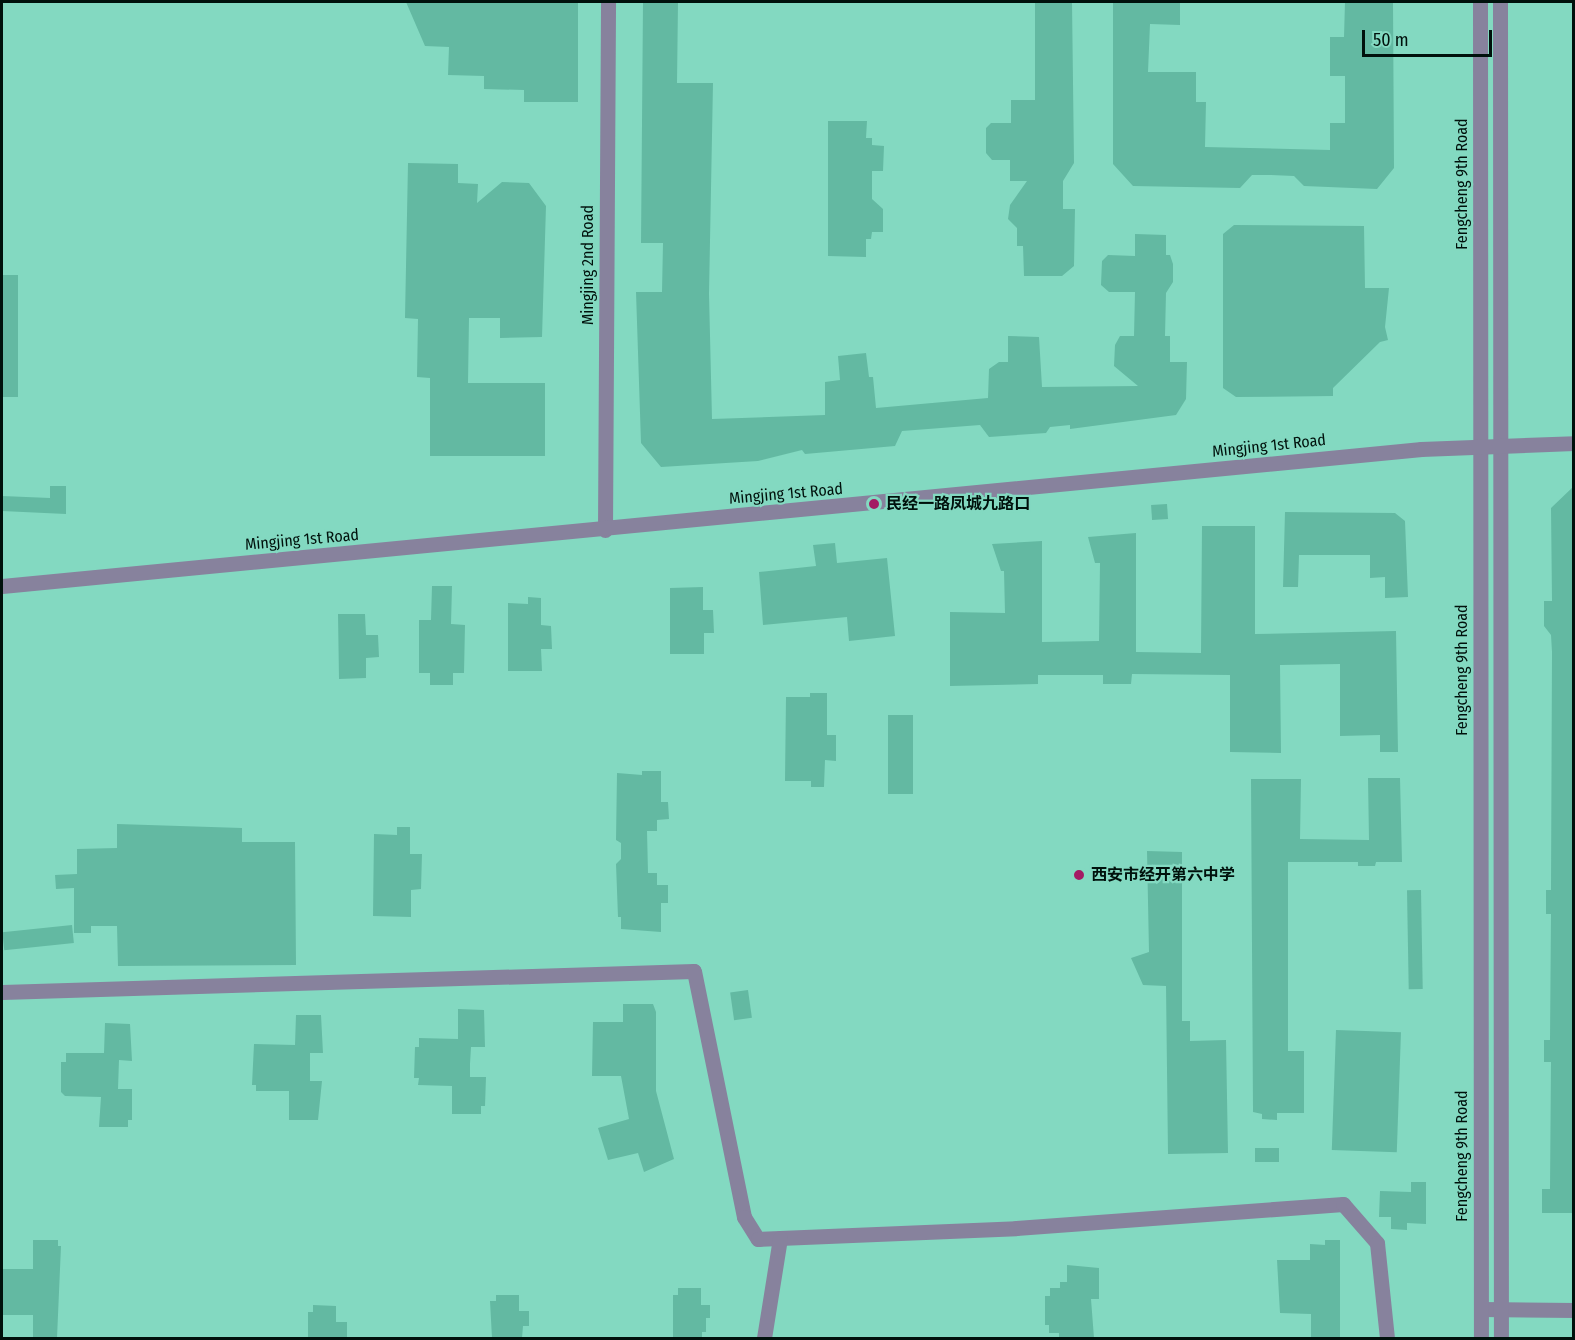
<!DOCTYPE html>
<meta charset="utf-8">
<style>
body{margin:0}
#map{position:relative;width:1575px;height:1340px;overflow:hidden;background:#83d9c1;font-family:"Fira Sans Condensed","Noto Sans SC",sans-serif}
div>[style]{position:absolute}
.building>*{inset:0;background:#63b9a2;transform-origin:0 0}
.minor>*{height:15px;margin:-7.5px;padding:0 7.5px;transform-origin:7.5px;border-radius:7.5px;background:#87829d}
.tertiary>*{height:15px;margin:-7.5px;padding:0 7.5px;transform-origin:7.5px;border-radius:7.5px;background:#87829d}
.dots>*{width:16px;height:16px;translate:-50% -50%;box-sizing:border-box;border:3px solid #83d9c1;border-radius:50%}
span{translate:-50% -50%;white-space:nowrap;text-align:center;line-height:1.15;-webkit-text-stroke:4.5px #83d9c1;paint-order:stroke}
.street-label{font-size:16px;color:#00110c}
.poi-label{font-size:16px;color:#00110c;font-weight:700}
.left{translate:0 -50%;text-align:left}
.frame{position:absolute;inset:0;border:3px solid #00110c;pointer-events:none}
.scale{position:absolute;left:1362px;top:30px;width:130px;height:27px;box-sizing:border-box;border:3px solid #00110c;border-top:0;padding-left:8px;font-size:18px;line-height:21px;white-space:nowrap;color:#00110c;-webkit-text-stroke:4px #83d9c1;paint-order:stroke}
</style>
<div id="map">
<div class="building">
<div style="clip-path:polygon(406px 2px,578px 2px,578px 102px,524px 102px,524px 90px,484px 89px,484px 76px,448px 75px,449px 47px,425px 46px)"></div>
<div style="clip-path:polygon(643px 2px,678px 2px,677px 83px,713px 83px,709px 294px,712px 419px,825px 415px,825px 382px,840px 380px,838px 356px,866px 353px,869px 377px,873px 377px,876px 408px,988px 398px,989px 369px,999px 362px,1008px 362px,1008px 336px,1039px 337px,1042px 387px,1138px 386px,1114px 366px,1115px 345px,1120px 336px,1134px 336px,1135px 292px,1109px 292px,1101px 285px,1102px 261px,1108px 255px,1135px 256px,1135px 234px,1166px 235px,1166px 255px,1170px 255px,1173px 264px,1173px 282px,1166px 293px,1165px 336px,1170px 336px,1170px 362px,1187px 362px,1186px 399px,1176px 415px,1070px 429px,1070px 425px,1050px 427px,1046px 433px,989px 437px,980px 425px,902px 431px,895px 446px,805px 454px,802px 450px,758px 461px,661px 467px,641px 443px,636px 292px,662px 292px,663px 243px,641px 243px)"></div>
<div style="clip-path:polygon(1035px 2px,1072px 2px,1074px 163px,1063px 181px,1063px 209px,1075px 209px,1074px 266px,1062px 276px,1024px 276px,1023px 246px,1017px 246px,1017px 228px,1008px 219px,1010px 205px,1027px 181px,1010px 181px,1010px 160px,992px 160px,986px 153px,986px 128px,991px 123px,1011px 123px,1011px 100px,1035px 100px)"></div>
<div style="clip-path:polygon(1113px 2px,1180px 2px,1180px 25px,1150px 24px,1148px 72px,1196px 72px,1196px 102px,1206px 102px,1205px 147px,1330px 150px,1330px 123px,1345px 123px,1345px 76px,1330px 76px,1330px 37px,1344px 37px,1345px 2px,1393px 2px,1394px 168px,1377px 189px,1304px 186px,1294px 176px,1271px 175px,1252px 175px,1240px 188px,1133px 186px,1113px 164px)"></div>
<div style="clip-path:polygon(828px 121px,867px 121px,866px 138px,872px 138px,872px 145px,884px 146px,883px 171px,872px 171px,872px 199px,883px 209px,883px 232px,872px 232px,871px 239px,866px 239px,866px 257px,828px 256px)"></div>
<div style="clip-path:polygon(408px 163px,458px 164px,458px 183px,478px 184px,477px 203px,502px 182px,529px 183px,546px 206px,542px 337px,500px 338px,500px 318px,469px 318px,468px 383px,545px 383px,545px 456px,430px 456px,430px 378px,417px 377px,418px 319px,405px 318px)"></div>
<div style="clip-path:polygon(1234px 225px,1364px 226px,1365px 288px,1389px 288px,1385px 327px,1388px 340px,1380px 342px,1333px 388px,1333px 396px,1236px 397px,1223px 388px,1223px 234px)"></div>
<div style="left:2px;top:275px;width:16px;height:122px"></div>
<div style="clip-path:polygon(50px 486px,66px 486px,66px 514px,2px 511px,2px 496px,50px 498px)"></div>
<div style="clip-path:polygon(1574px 486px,1574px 1213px,1542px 1213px,1542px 1189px,1550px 1189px,1551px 1062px,1544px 1062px,1544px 1040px,1550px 1040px,1551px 914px,1546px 914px,1546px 890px,1551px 890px,1552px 652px,1551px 635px,1544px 626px,1544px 601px,1552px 601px,1551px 508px)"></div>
<div style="left:1167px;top:504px;width:15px;height:16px;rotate:86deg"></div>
<div style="clip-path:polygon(1285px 512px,1395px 513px,1405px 521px,1408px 597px,1385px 598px,1385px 577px,1370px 578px,1370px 555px,1299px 555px,1298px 587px,1283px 587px)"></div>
<div style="clip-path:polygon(1202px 526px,1255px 526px,1255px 634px,1396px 631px,1398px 752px,1380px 752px,1380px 735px,1340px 736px,1340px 664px,1280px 665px,1281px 753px,1230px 752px,1230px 675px,1132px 674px,1131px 684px,1103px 684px,1103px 675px,1038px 675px,1038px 684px,950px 686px,950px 612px,1005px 613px,1004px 571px,1001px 571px,992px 544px,1042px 541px,1042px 642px,1099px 641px,1100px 563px,1095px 563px,1088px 537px,1136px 533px,1136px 652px,1201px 653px)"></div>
<div style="clip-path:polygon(835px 543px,837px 563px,887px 558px,895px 636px,849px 641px,847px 617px,763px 625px,759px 572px,816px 566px,813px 545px)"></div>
<div style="clip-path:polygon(432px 586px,452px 586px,451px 624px,465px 625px,464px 673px,453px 673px,453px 685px,430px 685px,430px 673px,419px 673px,419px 620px,431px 620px)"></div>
<div style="clip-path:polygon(703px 587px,703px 610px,713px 610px,714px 633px,704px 633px,704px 654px,670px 654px,670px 588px)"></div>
<div style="clip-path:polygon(528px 597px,541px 598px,541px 625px,551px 626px,552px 649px,541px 649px,542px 671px,508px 671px,508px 603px,528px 604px)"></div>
<div style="clip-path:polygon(338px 614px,365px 614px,366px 635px,378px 635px,379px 657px,366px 658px,366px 678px,339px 679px)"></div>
<div style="clip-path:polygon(810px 693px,827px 693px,827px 735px,836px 735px,836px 761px,825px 760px,824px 787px,811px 787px,811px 781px,785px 781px,786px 697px,810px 697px)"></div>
<div style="left:888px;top:715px;width:25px;height:79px"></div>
<div style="clip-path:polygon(642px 771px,661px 771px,661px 802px,668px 802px,669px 819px,657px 820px,657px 831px,647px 831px,648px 873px,657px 873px,657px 885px,668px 885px,668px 903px,661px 903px,661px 932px,621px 929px,621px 917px,618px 917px,616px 864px,621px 859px,621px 843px,616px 840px,617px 773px,642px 775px)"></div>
<div style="clip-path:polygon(1368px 778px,1400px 778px,1402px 862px,1376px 862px,1375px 866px,1358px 866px,1358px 862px,1288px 862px,1288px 1051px,1304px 1051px,1304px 1113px,1277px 1113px,1277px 1120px,1262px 1119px,1262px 1114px,1253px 1112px,1251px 779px,1301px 779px,1300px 839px,1369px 840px)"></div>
<div style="clip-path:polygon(117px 824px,242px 828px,242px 842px,295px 842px,296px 965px,118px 966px,117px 926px,91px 926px,91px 933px,74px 933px,74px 888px,56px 889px,55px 875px,77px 874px,77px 849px,117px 848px)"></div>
<div style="clip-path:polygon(397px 827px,410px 827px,410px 854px,422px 854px,421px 889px,411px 890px,411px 917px,373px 916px,374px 834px,397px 835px)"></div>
<div style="clip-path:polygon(1147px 851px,1182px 852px,1182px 1021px,1190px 1021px,1190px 1041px,1226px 1040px,1228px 1153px,1168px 1154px,1166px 986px,1143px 985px,1131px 958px,1149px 952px)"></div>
<div style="left:1421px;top:890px;width:99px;height:14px;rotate:89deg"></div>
<div style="left:72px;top:925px;width:18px;height:70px;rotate:84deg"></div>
<div style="left:748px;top:990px;width:28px;height:18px;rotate:82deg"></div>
<div style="clip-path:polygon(623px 1004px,653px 1004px,656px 1012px,656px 1091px,674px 1159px,644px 1172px,638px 1153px,608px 1160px,598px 1128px,629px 1119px,621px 1076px,592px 1076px,593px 1022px,623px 1022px)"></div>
<div style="clip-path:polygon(458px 1009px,484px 1010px,485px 1047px,471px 1047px,470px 1064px,470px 1077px,486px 1077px,485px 1106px,481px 1106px,481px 1114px,452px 1114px,452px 1086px,418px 1085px,419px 1078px,414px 1078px,415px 1047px,419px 1047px,419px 1038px,458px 1039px)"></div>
<div style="clip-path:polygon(296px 1015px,321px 1015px,323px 1053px,310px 1053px,310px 1081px,322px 1081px,318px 1120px,289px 1120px,289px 1091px,256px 1091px,256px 1085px,252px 1085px,254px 1044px,295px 1045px)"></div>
<div style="clip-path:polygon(105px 1023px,130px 1024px,132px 1061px,119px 1060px,118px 1089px,132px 1089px,132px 1120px,128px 1120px,128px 1127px,99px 1127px,101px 1097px,65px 1096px,61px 1092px,61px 1062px,66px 1062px,66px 1053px,104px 1053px)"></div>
<div style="left:1336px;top:1030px;width:65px;height:120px;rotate:2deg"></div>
<div style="left:1255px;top:1148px;width:24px;height:14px"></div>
<div style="clip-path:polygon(1411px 1182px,1426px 1182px,1426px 1224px,1407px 1223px,1407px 1230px,1391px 1229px,1391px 1217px,1379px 1217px,1380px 1191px,1411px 1192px)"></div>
<div style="clip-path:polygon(33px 1240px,58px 1240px,58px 1246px,61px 1246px,57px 1338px,33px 1338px,33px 1315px,2px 1315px,2px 1269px,33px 1269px)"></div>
<div style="clip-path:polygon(1325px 1240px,1340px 1240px,1340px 1338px,1311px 1338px,1311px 1314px,1280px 1313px,1277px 1260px,1310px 1260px,1310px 1244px,1325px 1245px)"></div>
<div style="clip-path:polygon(1067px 1265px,1099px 1268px,1099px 1299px,1091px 1299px,1094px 1338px,1059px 1338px,1059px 1333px,1049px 1333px,1049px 1325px,1045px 1325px,1045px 1296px,1050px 1296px,1050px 1288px,1060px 1288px,1060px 1282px,1067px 1282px)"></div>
<div style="clip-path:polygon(678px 1288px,701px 1288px,701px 1305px,710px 1305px,710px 1318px,706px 1318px,706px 1332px,702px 1332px,702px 1337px,673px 1338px,673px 1295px,678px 1295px)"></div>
<div style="clip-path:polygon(496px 1295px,519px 1295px,519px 1311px,529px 1311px,529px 1326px,523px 1326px,522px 1338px,492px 1338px,490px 1301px,496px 1301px)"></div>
<div style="clip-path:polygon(313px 1305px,336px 1306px,336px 1322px,347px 1322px,347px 1338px,308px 1338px,308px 1312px,313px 1312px)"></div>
</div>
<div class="minor">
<div style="left:2px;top:992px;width:692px;rotate:-1.74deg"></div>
<div style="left:694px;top:971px;width:251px;rotate:78.5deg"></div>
<div style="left:744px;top:1217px;width:26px;rotate:58deg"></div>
<div style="left:758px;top:1239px;width:258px;rotate:-2.4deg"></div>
<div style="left:1016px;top:1228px;width:328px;rotate:-4.2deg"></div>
<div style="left:1343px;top:1204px;width:52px;rotate:48.9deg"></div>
<div style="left:1377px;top:1243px;width:96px;rotate:84deg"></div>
<div style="left:1481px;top:1309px;width:93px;rotate:0.6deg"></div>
<div style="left:764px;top:1338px;width:101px;rotate:-80.9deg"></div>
</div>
<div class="tertiary">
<div style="left:1480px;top:2px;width:1336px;rotate:89.96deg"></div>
<div style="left:1500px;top:2px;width:1336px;rotate:89.96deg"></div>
<div style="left:605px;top:530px;width:528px;rotate:-89.67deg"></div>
<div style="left:2px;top:586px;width:1426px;rotate:-5.51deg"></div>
<div style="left:1421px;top:449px;width:153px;rotate:-2.2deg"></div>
</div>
<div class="dots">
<div style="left:874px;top:504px;background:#a41b64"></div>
<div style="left:1079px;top:875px;background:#a41b64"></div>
</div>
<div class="street-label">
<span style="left:1462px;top:184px;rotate:-90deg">Fengcheng 9th Road</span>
<span style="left:588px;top:265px;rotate:-90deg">Mingjing 2nd Road</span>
<span style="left:1269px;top:446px;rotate:-6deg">Mingjing 1st Road</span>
<span style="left:786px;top:494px;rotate:-5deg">Mingjing 1st Road</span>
<span style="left:302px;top:540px;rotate:-5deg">Mingjing 1st Road</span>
<span style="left:1462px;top:670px;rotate:-90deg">Fengcheng 9th Road</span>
<span style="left:1462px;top:1156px;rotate:-90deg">Fengcheng 9th Road</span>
</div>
<div class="poi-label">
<span class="left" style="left:886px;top:504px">民经一路凤城九路口</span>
<span class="left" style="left:1091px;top:875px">西安市经开第六中学</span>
</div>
<div class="frame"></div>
<div class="scale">50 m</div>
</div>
